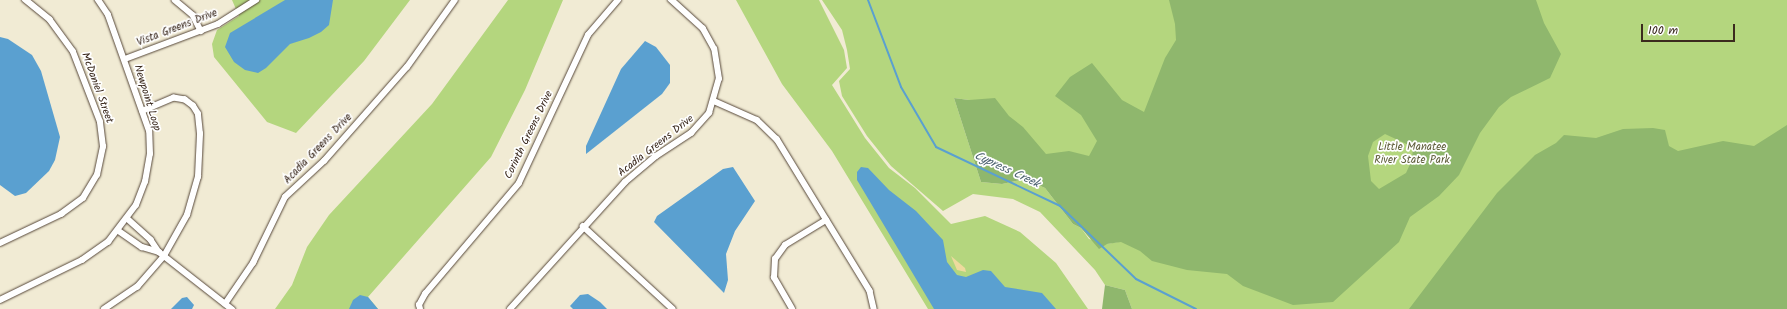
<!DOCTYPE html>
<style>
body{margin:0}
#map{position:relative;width:1787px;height:309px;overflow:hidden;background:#f1ebd4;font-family:Kalam,sans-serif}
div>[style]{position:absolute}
.green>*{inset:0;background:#b4d67e}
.forest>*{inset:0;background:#8fb76d}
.sand>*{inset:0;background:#eeda9e}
.water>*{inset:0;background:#5aa0d0}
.stream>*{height:2px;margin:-1px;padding:0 1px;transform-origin:1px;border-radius:1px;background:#5aa0d0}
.roads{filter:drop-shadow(0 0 1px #564739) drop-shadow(0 0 1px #564739)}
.minor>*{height:5.5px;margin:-2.75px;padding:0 2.75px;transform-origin:2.75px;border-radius:2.75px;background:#fff}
span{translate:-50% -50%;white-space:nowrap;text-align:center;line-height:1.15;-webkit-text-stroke:3.5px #fff;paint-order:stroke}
.street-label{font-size:11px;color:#3b2a1e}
.park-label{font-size:11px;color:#5f5e3b}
.water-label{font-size:12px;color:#495f6e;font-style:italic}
.scale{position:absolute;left:1641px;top:24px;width:94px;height:18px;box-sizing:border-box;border:2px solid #3b2a1e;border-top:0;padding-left:5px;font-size:12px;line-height:14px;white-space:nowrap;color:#3b2a1e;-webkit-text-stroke:3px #fff;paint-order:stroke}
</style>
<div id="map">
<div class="green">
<div style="clip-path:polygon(232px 0,410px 0,364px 61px,296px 133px,267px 122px,214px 57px,212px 44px,217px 30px,239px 16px)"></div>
<div style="clip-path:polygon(508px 0,563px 0,525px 90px,491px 157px,368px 297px,378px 309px,275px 309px,292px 285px,307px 247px,329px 215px,432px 104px)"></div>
<div style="clip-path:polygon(736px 0,819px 0,844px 50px,847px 68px,832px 85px,865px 138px,889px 168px,915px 188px,951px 224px,985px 216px,1020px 232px,1056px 263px,1088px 309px,928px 309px,832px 151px,782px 84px)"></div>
<div style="clip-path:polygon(evenodd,822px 0,1787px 0,1787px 309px,1132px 309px,1125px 290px,1105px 285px,1095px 270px,1040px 212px,1013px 199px,973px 194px,943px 211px,891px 166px,867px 136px,842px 96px,839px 81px,850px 69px,847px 50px,842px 30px,822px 0,954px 98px,969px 100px,1118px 242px,1107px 244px,1089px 239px,1081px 228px,1073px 224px,1045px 188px,1025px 179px,1002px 184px,981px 182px,954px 98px)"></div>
</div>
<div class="forest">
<div style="clip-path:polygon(evenodd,1169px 0,1536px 0,1544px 23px,1561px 54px,1550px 78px,1511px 97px,1499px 107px,1480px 133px,1459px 175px,1439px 196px,1410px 217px,1399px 242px,1333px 302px,1293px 305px,1243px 286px,1227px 274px,1187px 270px,1152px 261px,1140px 251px,1121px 242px,1107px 244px,1099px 249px,1081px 228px,1073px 224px,1045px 188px,1025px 179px,1002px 184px,981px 182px,954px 98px,969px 100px,995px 98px,1009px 116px,1023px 127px,1046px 154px,1069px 151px,1089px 156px,1097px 141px,1081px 115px,1055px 96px,1070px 77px,1092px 63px,1122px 100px,1144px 112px,1165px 58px,1176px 40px,1175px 24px,1169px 0,1385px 134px,1413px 147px,1412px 160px,1406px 173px,1379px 189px,1371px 181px,1368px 156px,1373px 142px,1385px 134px)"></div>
<div style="clip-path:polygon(1787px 125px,1787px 309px,1409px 309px,1497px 193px,1535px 155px,1556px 143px,1564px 135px,1596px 138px,1623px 129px,1653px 128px,1665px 130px,1669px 146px,1678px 151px,1723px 141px,1754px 146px)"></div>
<div style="clip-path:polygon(1105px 285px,1125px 290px,1132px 309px,1102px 309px)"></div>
</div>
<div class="sand">
<div style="clip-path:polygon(951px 256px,965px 268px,966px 272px,957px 270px)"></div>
</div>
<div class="water">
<div style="clip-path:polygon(285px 0,333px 0,329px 25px,321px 32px,309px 38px,290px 44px,266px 68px,258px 73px,245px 70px,234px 62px,225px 47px,230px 33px)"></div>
<div style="clip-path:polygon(0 37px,8px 39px,32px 55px,41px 71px,60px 137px,55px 160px,49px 171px,26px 193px,15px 196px,0 185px)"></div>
<div style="clip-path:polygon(645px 41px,656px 47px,670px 65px,670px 83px,662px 94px,586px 154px,586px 146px,621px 69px)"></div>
<div style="clip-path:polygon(733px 167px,755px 201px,735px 231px,726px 254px,728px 280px,724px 293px,654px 222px,657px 216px,723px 169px)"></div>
<div style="clip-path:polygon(861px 167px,868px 168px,889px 190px,916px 211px,943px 240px,947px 262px,957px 275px,966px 277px,983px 270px,991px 271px,1005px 287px,1042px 293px,1056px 309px,934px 309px,857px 180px,857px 172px)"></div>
<div style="clip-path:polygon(588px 294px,600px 302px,607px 309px,573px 309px,570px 306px,580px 295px)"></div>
<div style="clip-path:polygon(360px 295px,368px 297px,378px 309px,349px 309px,353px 300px)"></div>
<div style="clip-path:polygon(187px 297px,194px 305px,192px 309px,171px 309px,182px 298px)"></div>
</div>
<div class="stream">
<div style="left:868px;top:0;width:93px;rotate:69.2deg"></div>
<div style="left:901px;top:87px;width:69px;rotate:59.7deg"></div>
<div style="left:936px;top:147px;width:137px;rotate:25.4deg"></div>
<div style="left:1060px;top:206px;width:105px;rotate:43.8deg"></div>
<div style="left:1136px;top:279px;width:67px;rotate:26.6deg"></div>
</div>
<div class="roads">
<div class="minor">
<div style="left:175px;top:0;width:23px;rotate:40deg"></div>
<div style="left:193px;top:15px;width:18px;rotate:63deg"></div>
<div style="left:125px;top:59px;width:99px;rotate:-20.6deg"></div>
<div style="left:218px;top:24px;width:45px;rotate:-32.3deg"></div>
<div style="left:714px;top:101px;width:47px;rotate:23.8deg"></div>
<div style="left:757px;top:120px;width:28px;rotate:44deg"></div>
<div style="left:777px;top:139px;width:178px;rotate:58.5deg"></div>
<div style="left:870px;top:291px;width:18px;rotate:77deg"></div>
<div style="left:128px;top:219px;width:31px;rotate:42deg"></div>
<div style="left:151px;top:240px;width:14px;rotate:56deg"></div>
<div style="left:159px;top:252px;width:93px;rotate:38deg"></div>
<div style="left:583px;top:226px;width:122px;rotate:42.7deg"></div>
<div style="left:119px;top:231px;width:28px;rotate:35deg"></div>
<div style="left:142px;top:247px;width:18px;rotate:16deg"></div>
<div style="left:0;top:243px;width:68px;rotate:-25.4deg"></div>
<div style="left:61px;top:214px;width:27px;rotate:-36deg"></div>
<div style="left:83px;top:198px;width:27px;rotate:-59deg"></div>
<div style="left:97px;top:175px;width:29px;rotate:-78deg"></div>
<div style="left:103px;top:147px;width:25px;rotate:-97deg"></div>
<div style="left:100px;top:122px;width:75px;rotate:-111.1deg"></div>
<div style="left:73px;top:52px;width:39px;rotate:-126deg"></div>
<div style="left:50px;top:20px;width:32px;rotate:-141deg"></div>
<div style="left:0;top:300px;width:91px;rotate:-26deg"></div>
<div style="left:82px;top:260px;width:32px;rotate:-35deg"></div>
<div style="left:108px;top:242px;width:46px;rotate:-52.9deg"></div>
<div style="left:136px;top:205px;width:25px;rotate:-69deg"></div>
<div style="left:145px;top:182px;width:28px;rotate:-80deg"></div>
<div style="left:150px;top:154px;width:23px;rotate:-92deg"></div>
<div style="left:149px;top:131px;width:123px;rotate:-109.5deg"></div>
<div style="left:108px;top:15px;width:18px;rotate:-124deg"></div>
<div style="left:225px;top:304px;width:50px;rotate:-55.7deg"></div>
<div style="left:253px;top:263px;width:73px;rotate:-64.1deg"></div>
<div style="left:285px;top:197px;width:53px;rotate:-42.7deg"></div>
<div style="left:324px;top:161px;width:125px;rotate:-48.6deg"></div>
<div style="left:407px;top:67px;width:82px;rotate:-54.4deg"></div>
<div style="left:104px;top:309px;width:40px;rotate:-34deg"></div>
<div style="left:137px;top:287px;width:41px;rotate:-48.9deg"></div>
<div style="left:164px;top:256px;width:47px;rotate:-60.7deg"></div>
<div style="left:187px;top:215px;width:40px;rotate:-74deg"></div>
<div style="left:198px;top:177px;width:43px;rotate:-87.3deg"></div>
<div style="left:200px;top:134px;width:20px;rotate:-96deg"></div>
<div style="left:198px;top:114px;width:9px;rotate:-122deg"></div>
<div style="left:193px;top:106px;width:10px;rotate:-143deg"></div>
<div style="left:185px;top:100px;width:11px;rotate:-170deg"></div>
<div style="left:174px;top:98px;width:34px;rotate:157deg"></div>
<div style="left:420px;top:309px;width:4px;rotate:-104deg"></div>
<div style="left:419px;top:305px;width:13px;rotate:-61deg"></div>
<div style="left:425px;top:294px;width:145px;rotate:-49.7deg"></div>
<div style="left:519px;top:183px;width:163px;rotate:-65deg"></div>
<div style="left:588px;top:35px;width:46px;rotate:-49.4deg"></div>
<div style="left:510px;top:309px;width:171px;rotate:-47.8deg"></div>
<div style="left:625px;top:182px;width:40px;rotate:-40deg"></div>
<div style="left:656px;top:156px;width:42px;rotate:-33.3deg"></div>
<div style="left:691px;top:133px;width:27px;rotate:-48deg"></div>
<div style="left:709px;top:113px;width:35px;rotate:-74deg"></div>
<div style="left:719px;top:79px;width:30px;rotate:-99deg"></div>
<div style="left:714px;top:49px;width:23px;rotate:-119deg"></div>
<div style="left:703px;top:29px;width:43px;rotate:-137.8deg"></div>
<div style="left:792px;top:309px;width:36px;rotate:-120deg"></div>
<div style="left:774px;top:278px;width:19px;rotate:-87deg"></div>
<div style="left:775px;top:259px;width:17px;rotate:-54deg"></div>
<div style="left:785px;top:245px;width:48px;rotate:-31.4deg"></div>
</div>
</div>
<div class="street-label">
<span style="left:177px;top:28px;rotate:-21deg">Vista Greens Drive</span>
<span style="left:97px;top:88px;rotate:70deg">McDaniel Street</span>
<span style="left:147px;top:98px;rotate:73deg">Newpoint Loop</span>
<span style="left:529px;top:135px;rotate:-64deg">Corinth Greens Drive</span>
<span style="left:656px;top:146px;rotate:-38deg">Acadia Greens Drive</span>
<span style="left:318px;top:149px;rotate:-46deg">Acadia Greens Drive</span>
</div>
<div class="park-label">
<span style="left:1412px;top:154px">Little Manatee<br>River State Park</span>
</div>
<div class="water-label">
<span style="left:1007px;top:170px;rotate:25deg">Cypress Creek</span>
</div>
<div class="scale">100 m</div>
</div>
